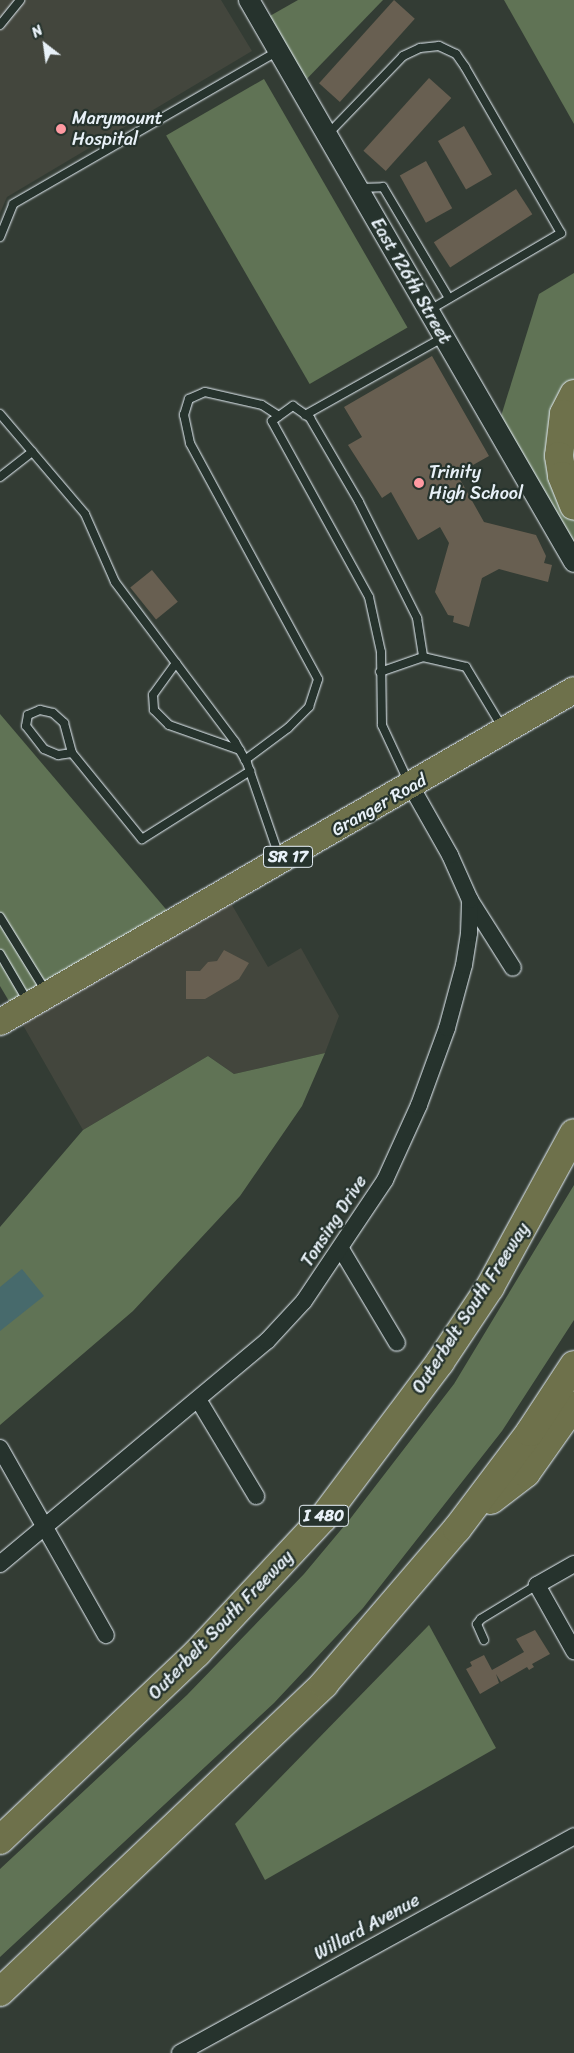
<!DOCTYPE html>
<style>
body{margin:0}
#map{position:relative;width:574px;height:2053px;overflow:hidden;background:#333c34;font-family:Sriracha,sans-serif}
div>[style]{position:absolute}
.built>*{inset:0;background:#43463d}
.green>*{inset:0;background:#607355;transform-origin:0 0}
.water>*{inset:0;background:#476a6c}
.building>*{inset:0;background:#685f51;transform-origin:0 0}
.roads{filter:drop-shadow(0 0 1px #e8f1f8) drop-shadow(0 0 1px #e8f1f8)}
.service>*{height:8px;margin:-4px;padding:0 4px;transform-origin:4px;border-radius:4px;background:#26332d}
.minor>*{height:16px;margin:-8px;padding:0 8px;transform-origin:8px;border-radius:8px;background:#26332d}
.tertiary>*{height:20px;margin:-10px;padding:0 10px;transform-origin:10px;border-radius:10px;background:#26332d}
.primary>*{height:26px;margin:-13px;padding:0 13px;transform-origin:13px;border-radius:13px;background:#6e714b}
.motorway>*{height:28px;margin:-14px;padding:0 14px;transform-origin:14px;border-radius:14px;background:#6e714b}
.dots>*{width:14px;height:14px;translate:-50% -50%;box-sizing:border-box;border:2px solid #26332d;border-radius:50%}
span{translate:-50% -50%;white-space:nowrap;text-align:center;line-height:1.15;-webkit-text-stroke:4.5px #26332d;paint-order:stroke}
.shield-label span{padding:1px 4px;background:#26332d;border:1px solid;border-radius:4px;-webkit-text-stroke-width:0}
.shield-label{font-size:16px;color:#e8f1f8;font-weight:700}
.poi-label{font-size:18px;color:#e8f1f8}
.left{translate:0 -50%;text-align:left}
.street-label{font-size:18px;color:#e8f1f8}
.north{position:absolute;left:20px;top:20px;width:50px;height:50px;-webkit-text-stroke:4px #26332d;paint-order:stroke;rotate:330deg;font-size:14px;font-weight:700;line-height:20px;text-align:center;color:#e8f1f8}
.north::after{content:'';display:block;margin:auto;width:18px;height:22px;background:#e8f1f8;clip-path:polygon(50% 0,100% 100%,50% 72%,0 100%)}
</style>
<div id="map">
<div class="built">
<div style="clip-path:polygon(0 0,221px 0,252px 51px,7px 197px,0 213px)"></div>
<div style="clip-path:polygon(225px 893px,268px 967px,301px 948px,339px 1016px,325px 1053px,234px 1074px,208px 1056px,83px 1130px,16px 1013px)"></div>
</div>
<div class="green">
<div style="clip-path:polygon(298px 0,383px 0,299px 87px,261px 21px)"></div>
<div style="clip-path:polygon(504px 0,574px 0,574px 124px)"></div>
<div style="left:264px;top:79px;width:287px;height:113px;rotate:60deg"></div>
<div style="clip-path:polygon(574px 273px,574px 562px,497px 429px,539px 294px)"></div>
<div style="clip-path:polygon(0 714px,176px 921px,16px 1013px,0 986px)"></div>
<div style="clip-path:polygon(325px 1053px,302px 1106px,240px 1196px,133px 1311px,0 1425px,0 1227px,83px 1130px,208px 1056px,234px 1074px)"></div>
<div style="clip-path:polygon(574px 1185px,574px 1320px,502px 1431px,363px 1608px,274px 1703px,0 1957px,0 1869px,187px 1695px,304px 1574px,350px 1519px,454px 1384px)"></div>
<div style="clip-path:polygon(429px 1625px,496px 1748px,265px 1880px,235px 1824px)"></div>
</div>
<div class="water">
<div style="clip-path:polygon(22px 1269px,44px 1296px,0 1331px,0 1287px)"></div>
</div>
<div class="building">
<div style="left:394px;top:0;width:28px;height:112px;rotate:42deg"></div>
<div style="left:429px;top:78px;width:30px;height:98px;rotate:42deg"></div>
<div style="left:464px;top:126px;width:56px;height:30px;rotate:60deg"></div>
<div style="left:426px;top:161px;width:54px;height:30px;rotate:61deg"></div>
<div style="left:516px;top:189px;width:30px;height:98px;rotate:57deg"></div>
<div style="clip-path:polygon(432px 356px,489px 456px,457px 474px,484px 522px,536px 535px,546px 556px,544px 563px,552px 565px,548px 582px,499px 569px,482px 578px,469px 627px,453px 622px,454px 616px,448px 615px,435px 592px,449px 543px,440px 527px,418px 540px,391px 492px,382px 498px,348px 445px,362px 437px,344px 407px)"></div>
<div style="left:152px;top:570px;width:41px;height:28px;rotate:51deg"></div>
<div style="clip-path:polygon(224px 950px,249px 963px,239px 979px,205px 999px,186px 999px,186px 971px,200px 971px,208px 962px,217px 961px)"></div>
<div style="clip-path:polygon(535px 1630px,550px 1654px,532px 1664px,534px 1667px,529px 1670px,527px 1667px,501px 1682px,496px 1674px,499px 1683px,480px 1694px,466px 1669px,472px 1666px,470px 1662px,484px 1655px,492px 1670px,524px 1652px,516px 1639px)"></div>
</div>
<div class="roads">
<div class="service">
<div style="left:0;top:25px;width:32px;rotate:-51deg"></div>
<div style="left:328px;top:134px;width:108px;rotate:-46.1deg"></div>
<div style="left:403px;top:56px;width:19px;rotate:-25deg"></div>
<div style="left:420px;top:48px;width:19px;rotate:-6deg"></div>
<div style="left:439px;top:46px;width:19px;rotate:25deg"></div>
<div style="left:456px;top:54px;width:16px;rotate:55deg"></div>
<div style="left:465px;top:67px;width:192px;rotate:60deg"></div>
<div style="left:561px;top:233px;width:152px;rotate:149.6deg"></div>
<div style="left:359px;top:188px;width:24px;rotate:-2deg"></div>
<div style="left:383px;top:187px;width:129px;rotate:59.3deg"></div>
<div style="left:0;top:237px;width:35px;rotate:-68deg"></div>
<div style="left:13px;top:204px;width:306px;rotate:-30deg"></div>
<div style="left:0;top:414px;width:131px;rotate:49.6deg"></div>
<div style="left:85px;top:514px;width:74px;rotate:66.2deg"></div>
<div style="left:115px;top:582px;width:200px;rotate:53.1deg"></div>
<div style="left:235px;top:742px;width:24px;rotate:60deg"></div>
<div style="left:247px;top:763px;width:98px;rotate:71deg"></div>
<div style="left:305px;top:415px;width:159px;rotate:-29.3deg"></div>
<div style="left:0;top:477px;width:41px;rotate:-38deg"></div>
<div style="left:176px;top:663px;width:39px;rotate:126deg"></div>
<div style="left:153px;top:695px;width:15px;rotate:86deg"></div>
<div style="left:154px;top:710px;width:21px;rotate:45deg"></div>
<div style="left:169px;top:725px;width:75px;rotate:19.4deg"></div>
<div style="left:380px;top:672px;width:46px;rotate:-19.2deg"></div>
<div style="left:72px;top:753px;width:14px;rotate:172deg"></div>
<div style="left:58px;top:755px;width:15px;rotate:-157deg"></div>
<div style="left:44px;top:749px;width:29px;rotate:-128deg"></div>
<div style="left:26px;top:726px;width:11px;rotate:-80deg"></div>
<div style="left:28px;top:715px;width:13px;rotate:-23deg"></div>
<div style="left:40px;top:710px;width:13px;rotate:13deg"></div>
<div style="left:53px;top:713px;width:15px;rotate:42deg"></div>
<div style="left:64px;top:723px;width:31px;rotate:75deg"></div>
<div style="left:72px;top:753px;width:111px;rotate:50.9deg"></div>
<div style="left:142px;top:839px;width:128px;rotate:-32.2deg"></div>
<div style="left:245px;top:760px;width:54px;rotate:-36.7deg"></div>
<div style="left:288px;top:728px;width:30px;rotate:-45deg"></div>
<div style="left:309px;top:707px;width:29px;rotate:-72deg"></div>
<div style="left:318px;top:679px;width:268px;rotate:-118.5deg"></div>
<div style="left:190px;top:443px;width:29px;rotate:-102deg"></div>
<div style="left:184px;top:415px;width:17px;rotate:-73deg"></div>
<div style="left:189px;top:399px;width:17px;rotate:-24deg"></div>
<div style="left:205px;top:392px;width:58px;rotate:12.8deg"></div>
<div style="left:262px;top:405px;width:20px;rotate:33deg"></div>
<div style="left:409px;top:783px;width:64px;rotate:-115deg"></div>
<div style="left:382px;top:725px;width:73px;rotate:-90.8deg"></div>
<div style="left:381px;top:652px;width:56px;rotate:-102.3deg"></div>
<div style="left:369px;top:597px;width:201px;rotate:-118.9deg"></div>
<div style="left:272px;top:421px;width:26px;rotate:-36deg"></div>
<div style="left:293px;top:406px;width:21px;rotate:35deg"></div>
<div style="left:310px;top:418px;width:97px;rotate:59.7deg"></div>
<div style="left:359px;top:502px;width:130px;rotate:63.4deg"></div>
<div style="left:417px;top:618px;width:39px;rotate:81deg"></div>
<div style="left:423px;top:657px;width:44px;rotate:13.1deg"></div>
<div style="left:466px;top:667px;width:70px;rotate:59deg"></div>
<div style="left:0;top:917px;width:86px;rotate:58.3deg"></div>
<div style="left:0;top:954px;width:56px;rotate:59.7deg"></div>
<div style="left:484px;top:1640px;width:17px;rotate:-114deg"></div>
<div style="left:477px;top:1624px;width:6px;rotate:-51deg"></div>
<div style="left:481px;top:1619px;width:66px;rotate:-31.3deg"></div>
</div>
<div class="minor">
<div style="left:470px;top:900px;width:80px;rotate:57.7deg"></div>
<div style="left:341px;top:1249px;width:109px;rotate:59.2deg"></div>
<div style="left:199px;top:1401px;width:111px;rotate:59deg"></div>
<div style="left:0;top:1448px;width:215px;rotate:60.5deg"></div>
<div style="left:0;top:1564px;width:348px;rotate:-39.9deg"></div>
<div style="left:267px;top:1341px;width:54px;rotate:-47.2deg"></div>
<div style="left:304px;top:1301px;width:146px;rotate:-56.2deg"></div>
<div style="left:385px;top:1180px;width:82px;rotate:-65.6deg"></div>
<div style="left:419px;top:1105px;width:82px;rotate:-70deg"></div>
<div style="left:447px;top:1028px;width:65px;rotate:-74.9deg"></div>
<div style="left:464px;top:965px;width:32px;rotate:-81deg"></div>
<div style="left:469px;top:933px;width:33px;rotate:-88deg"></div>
<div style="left:470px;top:900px;width:49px;rotate:-114deg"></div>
<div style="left:450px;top:855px;width:79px;rotate:-119.5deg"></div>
<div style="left:574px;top:1564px;width:43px;rotate:150.4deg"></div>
<div style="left:537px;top:1585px;width:76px;rotate:60.7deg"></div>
<div style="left:180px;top:2053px;width:450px;rotate:-28.8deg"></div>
</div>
<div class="tertiary">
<div style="left:249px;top:0;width:649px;rotate:59.96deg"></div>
</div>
<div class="primary">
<div style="left:0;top:1022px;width:663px;rotate:-30.04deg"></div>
</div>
<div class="motorway">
<div style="left:574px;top:394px;width:22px;rotate:117deg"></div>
<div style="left:564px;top:414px;width:42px;rotate:96.8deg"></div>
<div style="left:559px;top:456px;width:20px;rotate:81deg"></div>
<div style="left:562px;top:476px;width:32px;rotate:68deg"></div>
<div style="left:491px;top:1500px;width:44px;rotate:-37.6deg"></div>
<div style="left:526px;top:1473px;width:83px;rotate:-54.8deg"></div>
<div style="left:0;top:1840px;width:272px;rotate:-43.5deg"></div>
<div style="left:197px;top:1653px;width:185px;rotate:-47deg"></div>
<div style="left:323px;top:1518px;width:195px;rotate:-53.1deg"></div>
<div style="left:440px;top:1362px;width:90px;rotate:-56.3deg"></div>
<div style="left:490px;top:1287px;width:175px;rotate:-61.4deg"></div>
<div style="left:0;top:1992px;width:447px;rotate:-43.5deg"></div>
<div style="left:324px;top:1684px;width:204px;rotate:-49.4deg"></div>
<div style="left:457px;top:1529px;width:121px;rotate:-53deg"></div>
<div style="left:530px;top:1432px;width:80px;rotate:-56.7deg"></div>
</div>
</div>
<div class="dots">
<div style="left:61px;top:129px;background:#ff9aa2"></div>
<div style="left:419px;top:483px;background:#ff9aa2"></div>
</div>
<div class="shield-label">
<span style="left:288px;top:857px">SR 17</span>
<span style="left:324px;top:1516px">I 480</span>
</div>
<div class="poi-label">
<span class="left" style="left:72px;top:129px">Marymount<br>Hospital</span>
<span class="left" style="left:429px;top:483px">Trinity<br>High School</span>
</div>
<div class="street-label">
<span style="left:411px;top:281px;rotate:60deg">East 126th Street</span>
<span style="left:379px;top:805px;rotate:-30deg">Granger Road</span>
<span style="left:334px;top:1221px;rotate:-57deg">Tonsing Drive</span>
<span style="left:471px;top:1308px;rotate:-57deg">Outerbelt South Freeway</span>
<span style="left:221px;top:1625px;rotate:-46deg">Outerbelt South Freeway</span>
<span style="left:367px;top:1927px;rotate:-29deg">Willard Avenue</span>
</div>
<div class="north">N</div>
</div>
